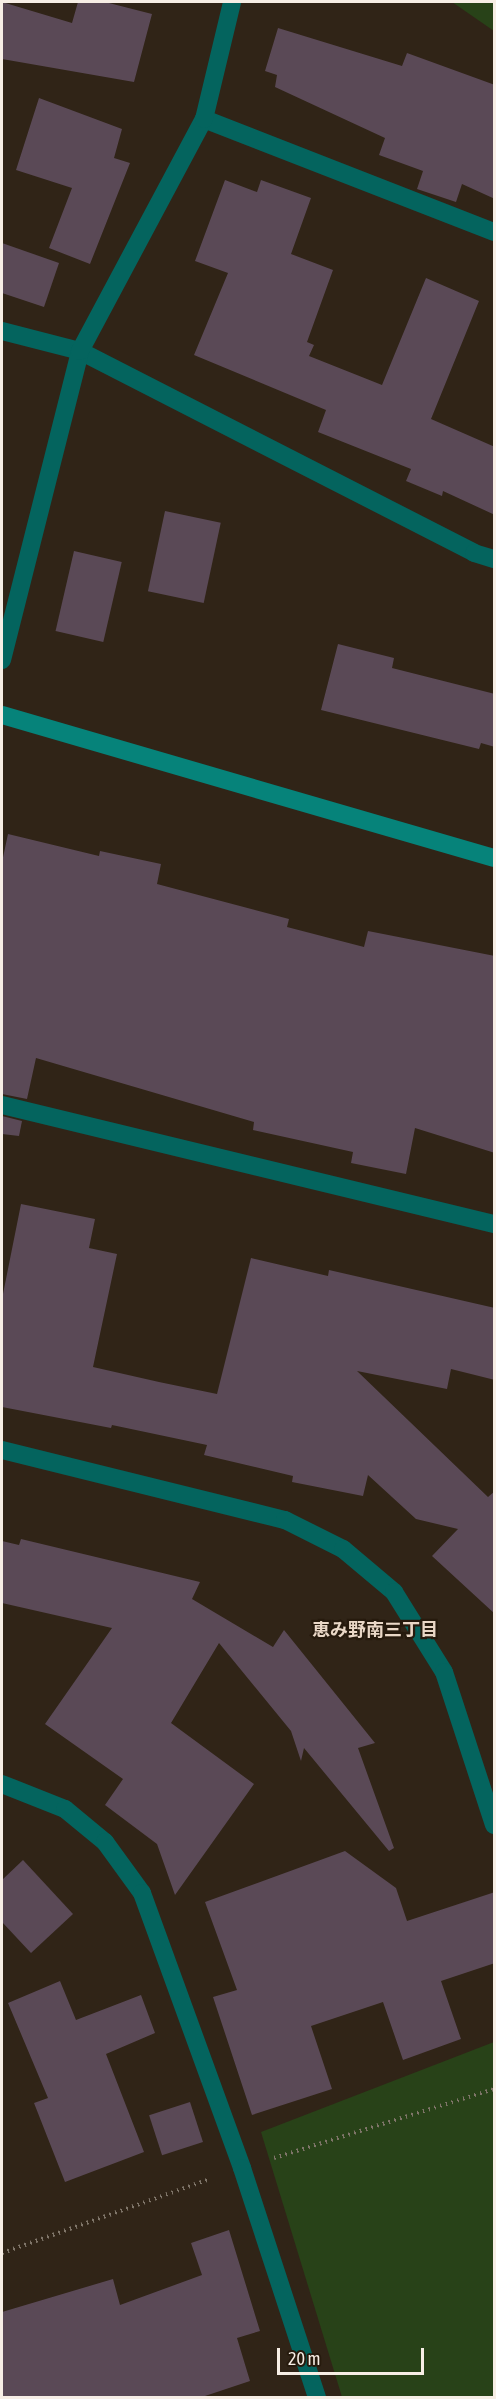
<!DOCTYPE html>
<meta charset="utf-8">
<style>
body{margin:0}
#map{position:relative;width:496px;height:2399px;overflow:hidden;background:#302417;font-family:"Asap Condensed","Noto Sans JP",sans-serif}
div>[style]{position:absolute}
.green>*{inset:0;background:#284218}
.building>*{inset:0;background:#5a4956;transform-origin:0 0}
.path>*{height:4px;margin-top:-2px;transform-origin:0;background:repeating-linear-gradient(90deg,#7f7569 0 1.5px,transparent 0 6px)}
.street>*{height:18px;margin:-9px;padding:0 9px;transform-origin:9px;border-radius:9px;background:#04645e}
.secondary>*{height:18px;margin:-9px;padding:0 9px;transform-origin:9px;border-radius:9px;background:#06837a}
span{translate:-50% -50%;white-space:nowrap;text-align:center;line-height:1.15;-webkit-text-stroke:4.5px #261a0d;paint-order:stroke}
.neighbourhood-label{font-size:18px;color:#e9d7c6;font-weight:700}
.frame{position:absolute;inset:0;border:3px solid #f7eee5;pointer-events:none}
.scale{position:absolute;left:277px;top:2348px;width:147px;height:27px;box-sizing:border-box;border:3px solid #f7eee5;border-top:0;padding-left:8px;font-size:18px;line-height:21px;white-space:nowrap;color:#f7eee5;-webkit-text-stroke:4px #261a0d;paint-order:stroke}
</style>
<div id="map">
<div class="green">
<div style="clip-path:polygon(452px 2px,494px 2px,494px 31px)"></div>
<div style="clip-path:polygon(494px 2042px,494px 2397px,342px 2397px,261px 2132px)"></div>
</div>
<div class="building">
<div style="clip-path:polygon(2px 2px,72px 23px,78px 2px,105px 2px,152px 14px,134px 82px,2px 59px)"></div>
<div style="clip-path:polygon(278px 28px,402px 66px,407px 53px,495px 85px,495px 199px,462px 184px,456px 202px,417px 189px,423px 171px,379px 155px,385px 138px,275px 87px,277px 75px,265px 71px)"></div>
<div style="clip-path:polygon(39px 98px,122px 129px,114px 158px,130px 163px,90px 264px,49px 248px,72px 188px,16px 170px)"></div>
<div style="clip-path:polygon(225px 180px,257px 192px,261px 180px,311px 198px,291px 254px,333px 270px,307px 342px,314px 345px,309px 356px,382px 385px,426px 278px,479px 301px,431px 419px,495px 447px,495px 515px,443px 491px,442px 496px,406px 481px,411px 469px,318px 432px,326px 410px,194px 355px,228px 273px,195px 261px)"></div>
<div style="clip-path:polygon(2px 243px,59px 263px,44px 307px,2px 293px)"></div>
<div style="left:165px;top:511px;width:57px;height:82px;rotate:12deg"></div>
<div style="left:74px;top:551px;width:49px;height:82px;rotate:13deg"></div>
<div style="clip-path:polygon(338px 644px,394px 658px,392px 668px,495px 694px,495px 747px,481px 743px,479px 749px,321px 710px)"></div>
<div style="clip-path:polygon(8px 834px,99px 856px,100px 851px,161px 864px,157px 884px,289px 919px,287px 927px,364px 947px,368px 931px,495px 956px,495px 1153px,415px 1128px,406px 1174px,351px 1163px,353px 1152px,253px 1130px,254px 1122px,36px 1058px,27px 1099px,2px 1094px,2px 862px)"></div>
<div style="clip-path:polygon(2px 1116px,22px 1121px,19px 1136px,2px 1134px)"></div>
<div style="clip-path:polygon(21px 1204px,95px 1219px,89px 1248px,117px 1254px,93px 1367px,159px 1382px,217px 1394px,251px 1258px,328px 1276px,329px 1270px,495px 1308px,495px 1380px,451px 1369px,447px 1389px,357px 1371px,488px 1497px,495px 1491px,495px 1614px,432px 1556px,458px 1529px,416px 1519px,368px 1475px,363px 1496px,292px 1482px,293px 1476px,204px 1455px,207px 1445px,112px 1425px,111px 1428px,2px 1407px,2px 1299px)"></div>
<div style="clip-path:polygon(21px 1539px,200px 1582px,192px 1599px,273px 1647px,284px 1630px,375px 1743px,358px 1748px,394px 1848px,389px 1851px,304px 1748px,301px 1761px,291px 1731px,219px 1643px,171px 1723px,254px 1784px,175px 1895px,157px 1844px,105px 1805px,123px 1779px,45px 1724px,112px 1628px,2px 1603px,2px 1541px,19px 1545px)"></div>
<div style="clip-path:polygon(345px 1851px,396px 1888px,407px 1921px,495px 1892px,495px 1963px,441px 1981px,461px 2039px,403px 2060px,383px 2002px,311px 2026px,332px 2089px,252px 2115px,213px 1997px,237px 1990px,205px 1902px)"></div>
<div style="clip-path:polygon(23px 1860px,73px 1914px,31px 1953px,2px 1922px,2px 1880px)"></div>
<div style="clip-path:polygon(60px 1981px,76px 2020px,141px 1995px,155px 2033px,106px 2054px,144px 2152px,65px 2182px,34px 2103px,48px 2098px,8px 2003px)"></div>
<div style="left:190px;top:2102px;width:42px;height:43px;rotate:72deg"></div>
<div style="clip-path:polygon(229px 2230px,260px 2331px,237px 2338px,250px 2381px,202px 2397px,2px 2397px,2px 2312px,113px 2279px,120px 2305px,202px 2275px,191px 2243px)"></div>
</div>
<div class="path">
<div style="left:274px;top:2158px;width:231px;rotate:-17.4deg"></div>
<div style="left:2px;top:2253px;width:221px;rotate:-19.6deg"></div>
</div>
<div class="street">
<div style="left:204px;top:119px;width:311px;rotate:21.3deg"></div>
<div style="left:2px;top:331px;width:81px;rotate:14.4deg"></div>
<div style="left:80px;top:351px;width:443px;rotate:27.1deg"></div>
<div style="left:474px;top:553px;width:21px;rotate:17deg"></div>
<div style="left:2px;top:660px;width:319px;rotate:-75.8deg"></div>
<div style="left:80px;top:351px;width:263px;rotate:-61.9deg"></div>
<div style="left:204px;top:119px;width:120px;rotate:-76.5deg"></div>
<div style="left:2px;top:1105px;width:506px;rotate:13.6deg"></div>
<div style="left:2px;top:1450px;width:292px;rotate:13.9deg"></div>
<div style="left:285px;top:1520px;width:65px;rotate:26.6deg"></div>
<div style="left:343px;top:1549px;width:67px;rotate:40.1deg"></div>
<div style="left:394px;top:1592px;width:94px;rotate:58deg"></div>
<div style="left:444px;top:1672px;width:161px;rotate:71.9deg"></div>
<div style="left:2px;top:1784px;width:68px;rotate:21.6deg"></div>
<div style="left:65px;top:1809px;width:52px;rotate:39.5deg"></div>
<div style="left:105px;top:1842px;width:63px;rotate:54deg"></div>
<div style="left:142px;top:1893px;width:293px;rotate:70deg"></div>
<div style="left:242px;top:2168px;width:242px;rotate:71.9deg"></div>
</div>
<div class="secondary">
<div style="left:2px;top:715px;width:512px;rotate:16.21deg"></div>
</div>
<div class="neighbourhood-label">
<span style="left:375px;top:1630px">恵み野南三丁目</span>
</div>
<div class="frame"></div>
<div class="scale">20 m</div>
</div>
